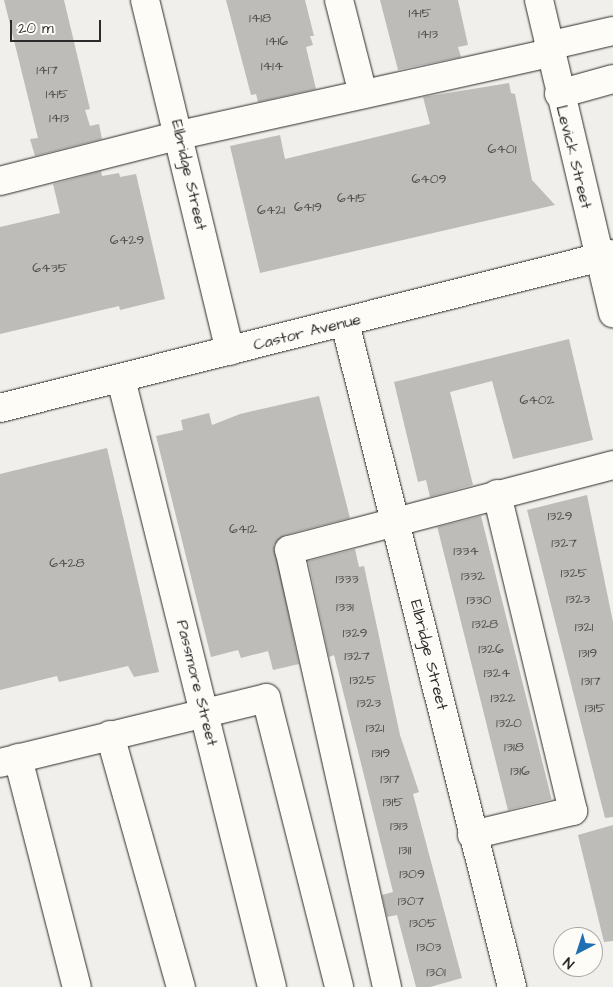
<!DOCTYPE html>
<style>
body{margin:0}
#map{position:relative;width:613px;height:987px;overflow:hidden;background:#f0efeb;font-family:"Architects Daughter",sans-serif}
div>[style]{position:absolute}
.building>*{inset:0;background:#bdbcb8;transform-origin:0 0}
.roads{filter:drop-shadow(0 0 1px #2b2b2b) drop-shadow(0 0 1px #2b2b2b)}
.minor>*{height:28px;margin:-14px;padding:0 14px;transform-origin:14px;border-radius:14px;background:#fdfcf7}
.major>*{height:28px;margin:-14px;padding:0 14px;transform-origin:14px;border-radius:14px;background:#fdfcf7}
span{translate:-50% -50%;white-space:nowrap;text-align:center;line-height:1.15;-webkit-text-stroke:5px #fdfcf7;paint-order:stroke}
.number-label{font-size:14px;color:#504f4e}
.number-label span{-webkit-text-stroke-width:0}
.street-label{font-size:16px;color:#2b2b2b}
.north{position:absolute;left:553px;top:927px;width:50px;height:50px;box-sizing:border-box;background:#fdfcf7;border:1px solid #a9a8a5;border-radius:50%;rotate:220deg;font-size:14px;font-weight:700;line-height:20px;text-align:center;color:#2b2b2b}
.north::after{content:'';display:block;margin:auto;width:18px;height:22px;background:#1f6fb2;clip-path:polygon(50% 0,100% 100%,50% 72%,0 100%)}
.scale{position:absolute;left:10px;top:20px;width:91px;height:22px;box-sizing:border-box;border:2px solid #2b2b2b;border-top:0;padding-left:6px;font-size:15px;line-height:18px;white-space:nowrap;color:#2b2b2b;-webkit-text-stroke:4px #fdfcf7;paint-order:stroke}
</style>
<div id="map">
<div class="building">
<div style="clip-path:polygon(4px 0,64px 0,90px 109px,85px 110px,90px 126px,99px 124px,102px 139px,35px 156px,30px 139px,38px 138px)"></div>
<div style="clip-path:polygon(226px 0,305px 0,314px 36px,310px 36px,313px 45px,306px 47px,316px 89px,258px 102px,256px 94px,251px 95px)"></div>
<div style="clip-path:polygon(380px 0,458px 0,468px 45px,458px 47px,461px 57px,398px 70px)"></div>
<div style="clip-path:polygon(509px 83px,511px 93px,515px 94px,532px 180px,555px 205px,260px 273px,230px 146px,280px 135px,285px 159px,430px 124px,423px 97px)"></div>
<div style="clip-path:polygon(101px 171px,102px 176px,119px 173px,120px 177px,136px 174px,165px 299px,120px 310px,119px 306px,0 334px,0 227px,60px 213px,53px 184px)"></div>
<div style="clip-path:polygon(569px 339px,593px 440px,513px 459px,492px 381px,450px 392px,473px 485px,430px 497px,426px 480px,418px 482px,394px 382px)"></div>
<div style="clip-path:polygon(319px 396px,350px 518px,285px 535px,274px 545px,299px 664px,273px 670px,268px 651px,241px 658px,238px 650px,211px 657px,156px 436px,183px 430px,181px 420px,209px 413px,212px 425px,240px 414px)"></div>
<div style="clip-path:polygon(107px 448px,159px 672px,134px 677px,128px 666px,59px 682px,57px 676px,0 690px,0 474px)"></div>
<div style="clip-path:polygon(587px 495px,613px 622px,613px 817px,605px 818px,527px 510px)"></div>
<div style="left:481px;top:516px;width:292px;height:45px;rotate:76deg"></div>
<div style="clip-path:polygon(355px 549px,359px 567px,364px 566px,400px 735px,419px 792px,413px 794px,462px 978px,430px 987px,416px 987px,397px 915px,387px 917px,382px 895px,393px 892px,334px 655px,329px 657px,308px 561px)"></div>
<div style="clip-path:polygon(613px 825px,613px 941px,604px 942px,578px 835px)"></div>
</div>
<div class="roads">
<div class="minor">
<div style="left:145px;top:0;width:361px;rotate:76.4deg"></div>
<div style="left:339px;top:0;width:97px;rotate:75.7deg"></div>
<div style="left:548px;top:46px;width:67px;rotate:-13deg"></div>
<div style="left:559px;top:94px;width:56px;rotate:-15.5deg"></div>
<div style="left:0;top:181px;width:186px;rotate:-14.3deg"></div>
<div style="left:180px;top:135px;width:378px;rotate:-12.5deg"></div>
<div style="left:345px;top:323px;width:685px;rotate:75.88deg"></div>
<div style="left:121px;top:379px;width:626px;rotate:76.05deg"></div>
<div style="left:110px;top:735px;width:262px;rotate:74.3deg"></div>
<div style="left:18px;top:758px;width:236px;rotate:75.6deg"></div>
<div style="left:0;top:763px;width:274px;rotate:-13.7deg"></div>
<div style="left:266px;top:698px;width:298px;rotate:75.8deg"></div>
<div style="left:472px;top:835px;width:104px;rotate:-13.4deg"></div>
<div style="left:573px;top:811px;width:326px;rotate:-103.5deg"></div>
<div style="left:387px;top:987px;width:448px;rotate:-102.6deg"></div>
<div style="left:289px;top:550px;width:335px;rotate:-14.7deg"></div>
</div>
<div class="major">
<div style="left:539px;top:0;width:322px;rotate:76.7deg"></div>
<div style="left:0;top:408px;width:632px;rotate:-14.1deg"></div>
</div>
</div>
<div class="number-label">
<span style="left:420px;top:13px">1415</span>
<span style="left:260px;top:18px">1418</span>
<span style="left:428px;top:34px">1413</span>
<span style="left:277px;top:41px">1416</span>
<span style="left:272px;top:66px">1414</span>
<span style="left:47px;top:70px">1417</span>
<span style="left:57px;top:94px">1415</span>
<span style="left:59px;top:118px">1413</span>
<span style="left:502px;top:149px">6401</span>
<span style="left:429px;top:179px">6409</span>
<span style="left:352px;top:198px">6415</span>
<span style="left:308px;top:207px">6419</span>
<span style="left:271px;top:210px">6421</span>
<span style="left:127px;top:240px">6429</span>
<span style="left:50px;top:268px">6435</span>
<span style="left:537px;top:400px">6402</span>
<span style="left:560px;top:516px">1329</span>
<span style="left:243px;top:529px">6412</span>
<span style="left:564px;top:543px">1327</span>
<span style="left:466px;top:551px">1334</span>
<span style="left:67px;top:563px">6428</span>
<span style="left:574px;top:573px">1325</span>
<span style="left:473px;top:576px">1332</span>
<span style="left:347px;top:579px">1333</span>
<span style="left:578px;top:599px">1323</span>
<span style="left:479px;top:600px">1330</span>
<span style="left:345px;top:607px">1331</span>
<span style="left:485px;top:624px">1328</span>
<span style="left:584px;top:627px">1321</span>
<span style="left:355px;top:633px">1329</span>
<span style="left:491px;top:649px">1326</span>
<span style="left:588px;top:653px">1319</span>
<span style="left:357px;top:656px">1327</span>
<span style="left:497px;top:673px">1324</span>
<span style="left:363px;top:680px">1325</span>
<span style="left:591px;top:681px">1317</span>
<span style="left:503px;top:698px">1322</span>
<span style="left:369px;top:703px">1323</span>
<span style="left:595px;top:708px">1315</span>
<span style="left:509px;top:723px">1320</span>
<span style="left:375px;top:728px">1321</span>
<span style="left:514px;top:747px">1318</span>
<span style="left:381px;top:753px">1319</span>
<span style="left:520px;top:771px">1316</span>
<span style="left:390px;top:779px">1317</span>
<span style="left:393px;top:802px">1315</span>
<span style="left:399px;top:826px">1313</span>
<span style="left:405px;top:850px">1311</span>
<span style="left:412px;top:874px">1309</span>
<span style="left:411px;top:901px">1307</span>
<span style="left:423px;top:923px">1305</span>
<span style="left:429px;top:947px">1303</span>
<span style="left:436px;top:972px">1301</span>
</div>
<div class="street-label">
<span style="left:574px;top:157px;rotate:76deg">Levick Street</span>
<span style="left:189px;top:175px;rotate:77deg">Elbridge Street</span>
<span style="left:307px;top:332px;rotate:-14deg">Castor Avenue</span>
<span style="left:429px;top:655px;rotate:76deg">Elbridge Street</span>
<span style="left:197px;top:683px;rotate:76deg">Passmore Street</span>
</div>
<div class="north">N</div>
<div class="scale">20 m</div>
</div>
